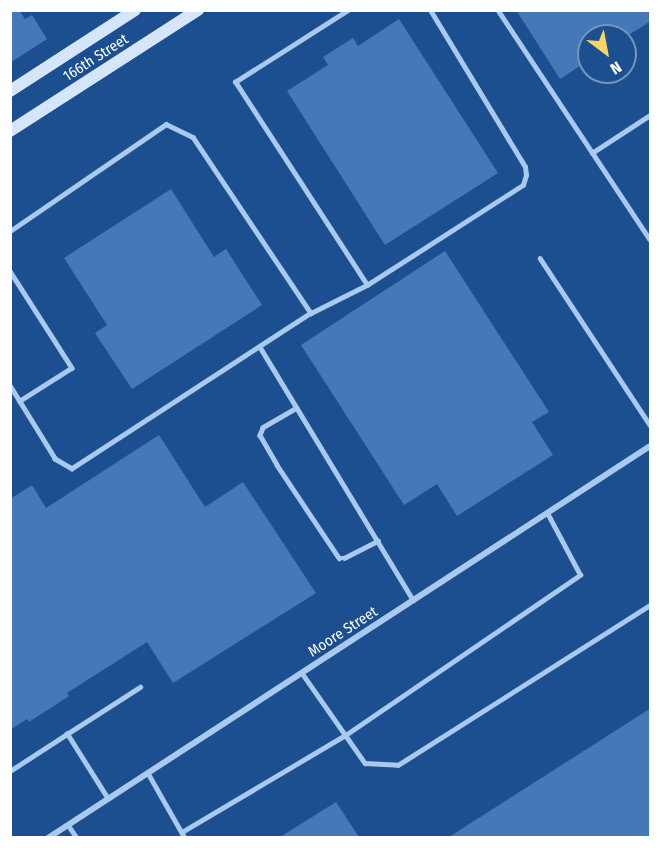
<!DOCTYPE html>
<style>
body{margin:0}
#map{position:relative;width:661px;height:848px;overflow:hidden;background:#1b4f8f;font-family:"Fira Sans Condensed",sans-serif}
div>[style]{position:absolute}
.building>*{inset:0;background:#4478b7}
.lane>*{height:4.5px;margin:-2.25px;padding:0 2.25px;transform-origin:2.25px;border-radius:2.25px;background:#a9c9ee}
.street>*{height:6px;margin:-3px;padding:0 3px;transform-origin:3px;border-radius:3px;background:#a9c9ee}
.secondary>*{height:12px;margin:-6px;padding:0 6px;transform-origin:6px;border-radius:6px;background:#d6e6fa}
span{translate:-50% -50%;white-space:nowrap;text-align:center;line-height:1.15;-webkit-text-stroke:4.5px #1b4f8f;paint-order:stroke}
.street-label{font-size:15px;color:#fff}
.frame{position:absolute;inset:0;border:12px solid #fff;pointer-events:none}
.north{position:absolute;left:577px;top:24px;width:60px;height:60px;box-sizing:border-box;background:#1b4f8f;border:2px solid #7695bc;border-radius:50%;rotate:148deg;font-size:16px;font-weight:700;line-height:24px;text-align:center;color:#fff}
.north::after{content:'';display:block;margin:auto;width:21px;height:27px;background:#ffd166;clip-path:polygon(50% 0,100% 100%,50% 72%,0 100%)}
</style>
<div id="map">
<div class="building">
<div style="clip-path:polygon(10px 10px,19px 10px,25px 19px,32px 15px,47px 39px,10px 63px)"></div>
<div style="clip-path:polygon(516px 10px,651px 10px,651px 21px,627px 36px,589px 36px,589px 60px,560px 79px)"></div>
<div style="clip-path:polygon(399px 19px,498px 173px,385px 245px,287px 91px,328px 65px,323px 57px,353px 38px,358px 46px)"></div>
<div style="clip-path:polygon(171px 189px,214px 257px,226px 249px,262px 305px,132px 389px,95px 333px,107px 325px,64px 258px)"></div>
<div style="clip-path:polygon(445px 251px,549px 412px,532px 422px,553px 455px,457px 516px,437px 484px,404px 505px,301px 345px)"></div>
<div style="clip-path:polygon(159px 435px,205px 507px,243px 482px,316px 593px,173px 683px,147px 642px,67px 693px,69px 696px,29px 722px,27px 719px,10px 730px,10px 499px,32px 485px,46px 508px)"></div>
<div style="clip-path:polygon(651px 708px,651px 837px,449px 837px)"></div>
<div style="clip-path:polygon(336px 802px,359px 837px,280px 837px)"></div>
</div>
<div class="lane">
<div style="left:498px;top:10px;width:276px;rotate:56.5deg"></div>
<div style="left:592px;top:153px;width:69px;rotate:-33.2deg"></div>
<div style="left:10px;top:231px;width:189px;rotate:-34.4deg"></div>
<div style="left:166px;top:124px;width:30px;rotate:26deg"></div>
<div style="left:193px;top:137px;width:212px;rotate:56.2deg"></div>
<div style="left:311px;top:313px;width:285px;rotate:146.9deg"></div>
<div style="left:72px;top:469px;width:20px;rotate:-150deg"></div>
<div style="left:55px;top:459px;width:86px;rotate:-121.7deg"></div>
<div style="left:540px;top:258px;width:200px;rotate:56.6deg"></div>
<div style="left:10px;top:271px;width:115px;rotate:57.4deg"></div>
<div style="left:72px;top:368px;width:62px;rotate:147.6deg"></div>
<div style="left:367px;top:285px;width:185px;rotate:-32.7deg"></div>
<div style="left:523px;top:185px;width:10px;rotate:-73deg"></div>
<div style="left:526px;top:175px;width:8px;rotate:-97deg"></div>
<div style="left:525px;top:167px;width:184px;rotate:-121.2deg"></div>
<div style="left:311px;top:313px;width:63px;rotate:-26.6deg"></div>
<div style="left:367px;top:285px;width:242px;rotate:-123deg"></div>
<div style="left:235px;top:82px;width:134px;rotate:-32.5deg"></div>
<div style="left:260px;top:347px;width:296px;rotate:58.8deg"></div>
<div style="left:297px;top:408px;width:39px;rotate:150deg"></div>
<div style="left:263px;top:428px;width:8px;rotate:113deg"></div>
<div style="left:260px;top:435px;width:34px;rotate:60deg"></div>
<div style="left:277px;top:465px;width:112px;rotate:56.3deg"></div>
<div style="left:339px;top:558px;width:5px"></div>
<div style="left:344px;top:558px;width:38px;rotate:-27deg"></div>
<div style="left:302px;top:673px;width:110px;rotate:55deg"></div>
<div style="left:365px;top:763px;width:33px;rotate:3deg"></div>
<div style="left:398px;top:765px;width:299px;rotate:-32.4deg"></div>
<div style="left:10px;top:771px;width:68px;rotate:-33deg"></div>
<div style="left:148px;top:773px;width:75px;rotate:60.4deg"></div>
<div style="left:108px;top:799px;width:77px;rotate:-122.2deg"></div>
<div style="left:67px;top:734px;width:87px;rotate:-32.8deg"></div>
<div style="left:68px;top:825px;width:16px;rotate:55deg"></div>
<div style="left:182px;top:832px;width:188px;rotate:-30.7deg"></div>
<div style="left:344px;top:736px;width:286px;rotate:-34.3deg"></div>
<div style="left:580px;top:575px;width:70px;rotate:-118deg"></div>
</div>
<div class="street">
<div style="left:48px;top:838px;width:718px;rotate:-33.07deg"></div>
</div>
<div class="secondary">
<div style="left:10px;top:91px;width:149px;rotate:-32.9deg"></div>
<div style="left:10px;top:131px;width:224px;rotate:-32.8deg"></div>
</div>
<div class="street-label">
<span style="left:96px;top:58px;rotate:-33deg">166th Street</span>
<span style="left:343px;top:632px;rotate:-33deg">Moore Street</span>
</div>
<div class="frame"></div>
<div class="north">N</div>
</div>
